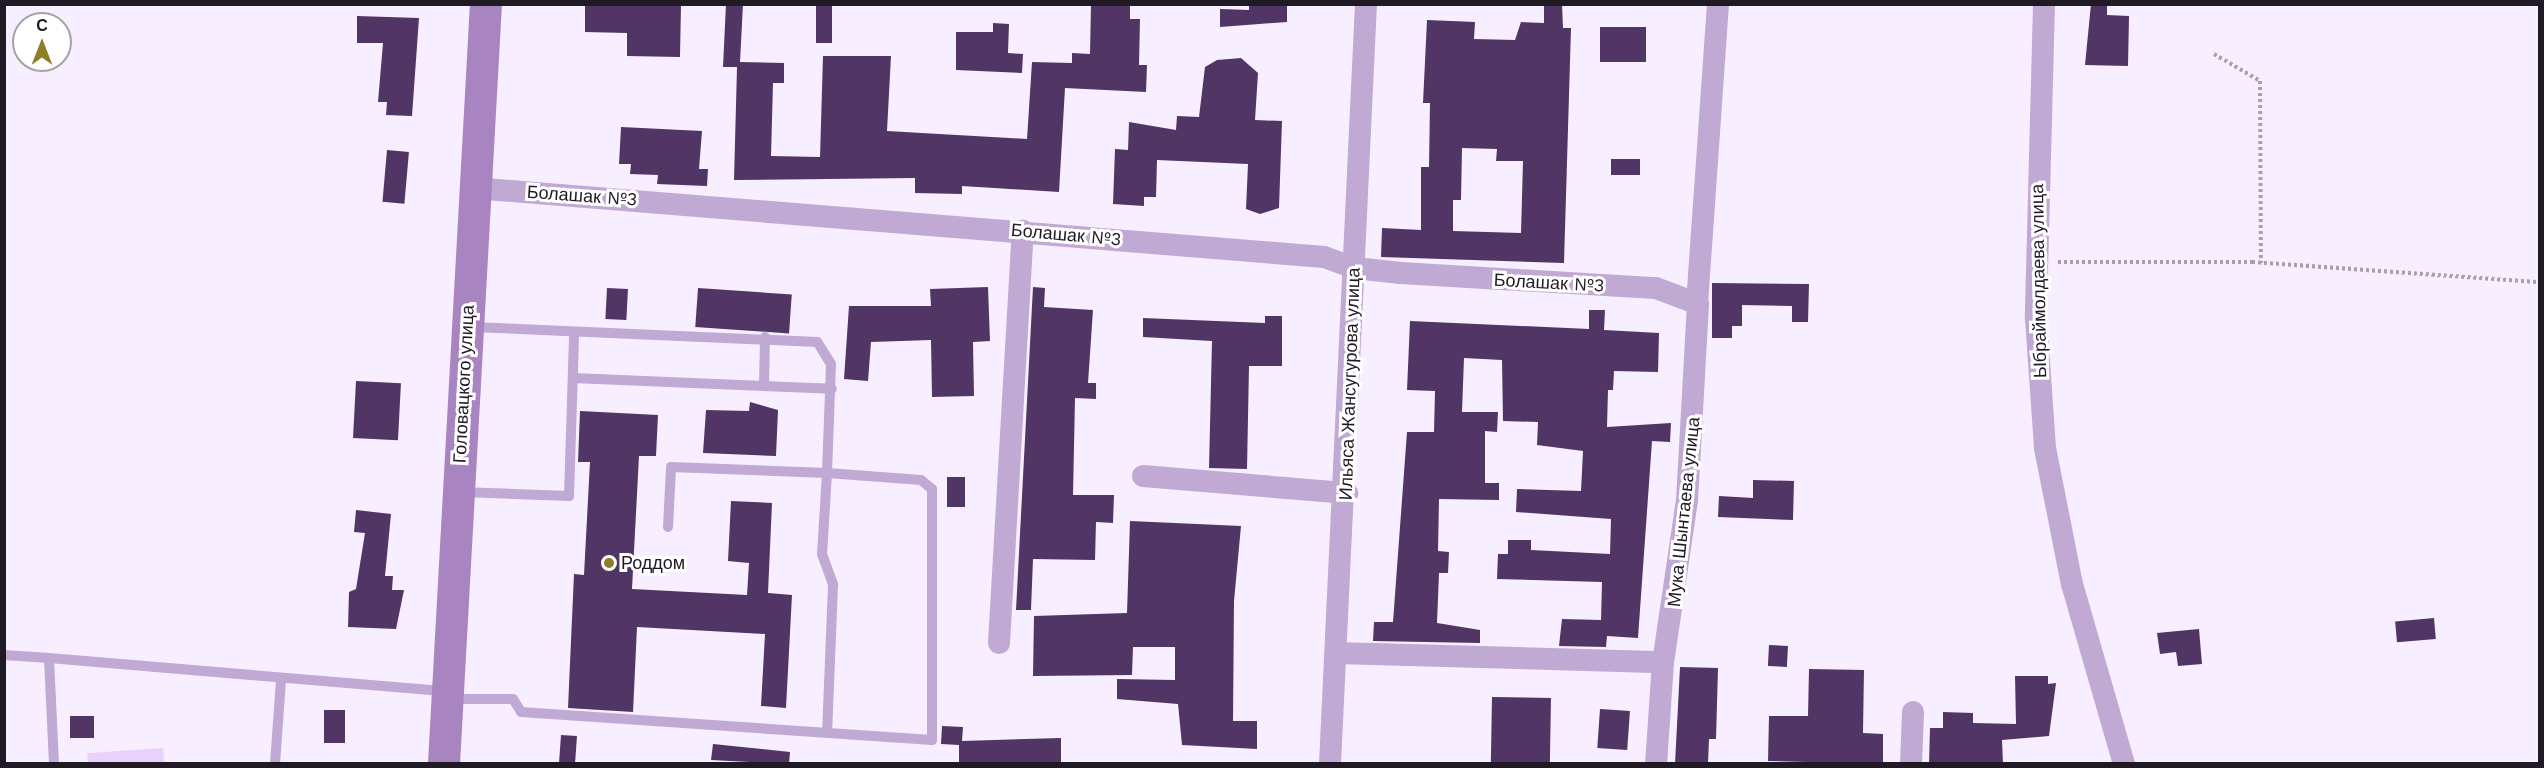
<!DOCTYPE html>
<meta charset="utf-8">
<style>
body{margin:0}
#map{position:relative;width:2544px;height:768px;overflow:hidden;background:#f7eeff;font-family:"Work Sans",sans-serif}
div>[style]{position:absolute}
.green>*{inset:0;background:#e8d1fa;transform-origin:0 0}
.building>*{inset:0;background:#513564;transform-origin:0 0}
.path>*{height:4px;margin-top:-2px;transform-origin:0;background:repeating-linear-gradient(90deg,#a8a0af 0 3px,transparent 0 6px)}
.service>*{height:10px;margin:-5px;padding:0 5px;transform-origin:5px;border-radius:5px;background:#c0a9d2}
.minor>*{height:22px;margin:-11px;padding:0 11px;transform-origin:11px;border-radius:11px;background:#c0a9d2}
.secondary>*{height:32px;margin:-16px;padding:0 16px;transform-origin:16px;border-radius:16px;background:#a884c1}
.dots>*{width:16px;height:16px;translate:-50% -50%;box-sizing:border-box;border:3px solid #fff;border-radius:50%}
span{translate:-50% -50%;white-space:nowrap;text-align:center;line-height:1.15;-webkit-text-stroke:6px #fff;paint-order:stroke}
.street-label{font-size:18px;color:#201a24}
.poi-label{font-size:18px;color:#201a24}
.left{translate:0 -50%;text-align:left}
.frame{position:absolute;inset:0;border:6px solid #201a24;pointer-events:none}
.north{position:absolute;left:12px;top:12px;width:60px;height:60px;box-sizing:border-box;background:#fff;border:2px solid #a6a3a7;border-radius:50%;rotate:0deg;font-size:16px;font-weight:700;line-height:24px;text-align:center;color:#201a24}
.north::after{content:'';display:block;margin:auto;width:21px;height:27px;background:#8d7f26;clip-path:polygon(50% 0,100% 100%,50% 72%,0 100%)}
</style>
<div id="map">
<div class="green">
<div style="left:163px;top:748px;width:15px;height:76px;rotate:86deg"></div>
</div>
<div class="building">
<div style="clip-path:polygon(585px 4px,681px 4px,680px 57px,627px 56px,627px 33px,585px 32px)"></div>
<div style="clip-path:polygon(726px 4px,743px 4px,740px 62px,784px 63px,784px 83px,773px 83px,771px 156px,820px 157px,823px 56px,891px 56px,887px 131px,1027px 139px,1032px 62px,1072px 63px,1072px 53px,1090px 54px,1091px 4px,1130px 4px,1130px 19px,1140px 19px,1139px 65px,1147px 65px,1146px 92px,1065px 88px,1059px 192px,962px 186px,962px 194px,915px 193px,915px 178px,734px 180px,737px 67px,723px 67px)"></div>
<div style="left:816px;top:4px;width:16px;height:39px"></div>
<div style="clip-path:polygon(1249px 4px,1287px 4px,1287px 22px,1220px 27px,1220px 9px,1249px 10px)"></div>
<div style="clip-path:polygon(evenodd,1544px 4px,1562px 4px,1563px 28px,1571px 28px,1564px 263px,1381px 257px,1382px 228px,1421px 230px,1421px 167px,1429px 167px,1430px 103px,1423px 103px,1427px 20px,1475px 22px,1474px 39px,1515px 40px,1521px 22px,1544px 23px,1544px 4px,1462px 148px,1497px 149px,1496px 161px,1523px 161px,1521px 233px,1453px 231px,1453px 200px,1461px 200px,1462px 148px)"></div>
<div style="clip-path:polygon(2091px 4px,2107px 4px,2107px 15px,2129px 16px,2128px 66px,2085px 65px)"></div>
<div style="clip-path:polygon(357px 16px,419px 18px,412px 116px,386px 115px,387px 102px,378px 102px,383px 43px,357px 43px)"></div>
<div style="clip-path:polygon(993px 23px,1009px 24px,1008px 53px,1023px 54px,1022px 73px,956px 70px,956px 32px,993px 32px)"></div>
<div style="left:1600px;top:27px;width:46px;height:35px"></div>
<div style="clip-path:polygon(1241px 58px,1258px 73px,1255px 120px,1282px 121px,1279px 208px,1260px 214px,1246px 209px,1248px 164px,1157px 160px,1156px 197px,1144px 197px,1144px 206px,1113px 204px,1115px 149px,1128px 150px,1129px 122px,1176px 130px,1177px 116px,1199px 117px,1205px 67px,1217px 60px)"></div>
<div style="clip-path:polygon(621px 127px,702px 131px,699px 169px,708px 169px,707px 186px,657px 184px,658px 175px,630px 174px,631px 164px,619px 164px)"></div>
<div style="left:387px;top:150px;width:22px;height:52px;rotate:5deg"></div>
<div style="left:1611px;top:159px;width:29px;height:16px"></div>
<div style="clip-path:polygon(1712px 283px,1809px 284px,1808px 322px,1792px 322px,1792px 306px,1742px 305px,1742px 326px,1732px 326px,1732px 338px,1712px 338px)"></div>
<div style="clip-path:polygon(988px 287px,990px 341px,973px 342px,974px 396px,932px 397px,931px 340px,871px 342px,868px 381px,844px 379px,849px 306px,931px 306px,930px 289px)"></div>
<div style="clip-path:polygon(1033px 287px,1045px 288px,1044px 307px,1093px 310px,1088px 383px,1096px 383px,1096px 399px,1075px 398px,1073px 495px,1114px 495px,1113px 523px,1096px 522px,1095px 560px,1033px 559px,1031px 610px,1016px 610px)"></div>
<div style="left:607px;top:288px;width:21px;height:31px;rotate:3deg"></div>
<div style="left:698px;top:288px;width:94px;height:39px;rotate:4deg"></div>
<div style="clip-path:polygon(1589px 310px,1605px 310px,1604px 330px,1659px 333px,1658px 372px,1614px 371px,1613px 390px,1608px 390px,1607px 427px,1671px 423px,1670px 442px,1652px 441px,1638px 638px,1607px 636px,1606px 647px,1559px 646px,1562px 619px,1601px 620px,1602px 582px,1497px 579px,1498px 554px,1508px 554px,1508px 540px,1531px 540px,1531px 550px,1610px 554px,1611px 519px,1516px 512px,1517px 489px,1581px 491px,1583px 451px,1537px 445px,1538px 422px,1503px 421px,1502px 360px,1464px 358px,1462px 412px,1498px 412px,1497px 432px,1485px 431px,1485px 483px,1499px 483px,1499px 500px,1439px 499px,1438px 551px,1449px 552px,1448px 573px,1439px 573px,1437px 623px,1480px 630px,1480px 643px,1373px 641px,1374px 622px,1393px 622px,1407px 432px,1434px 432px,1435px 391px,1407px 390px,1410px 321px,1589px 329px)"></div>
<div style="clip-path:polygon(1265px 316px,1282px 316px,1282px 366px,1249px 366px,1247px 469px,1209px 468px,1212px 341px,1143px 337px,1143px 318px,1265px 323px)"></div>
<div style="left:356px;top:381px;width:45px;height:57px;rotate:3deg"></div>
<div style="clip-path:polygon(750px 402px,778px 410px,776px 456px,703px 453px,706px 410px,749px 411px)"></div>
<div style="clip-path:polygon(580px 411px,658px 415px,656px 456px,639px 456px,632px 589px,747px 595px,749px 563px,728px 561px,731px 501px,772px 503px,768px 593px,792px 595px,786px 708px,761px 706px,765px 634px,637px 627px,633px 712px,568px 708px,574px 574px,584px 575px,590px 462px,578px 462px)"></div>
<div style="left:947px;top:477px;width:18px;height:30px"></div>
<div style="clip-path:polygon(1753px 480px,1794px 481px,1793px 520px,1718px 517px,1719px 496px,1753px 498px)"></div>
<div style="clip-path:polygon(356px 510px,391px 514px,385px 576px,393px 576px,392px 590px,404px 590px,396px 629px,348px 627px,349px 592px,356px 589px,365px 533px,354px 532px)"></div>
<div style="clip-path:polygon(1130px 521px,1241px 526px,1234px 601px,1233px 721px,1257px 721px,1257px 749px,1182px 745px,1178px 704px,1117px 699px,1117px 679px,1175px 680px,1175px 647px,1133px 647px,1132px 675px,1033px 676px,1034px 616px,1127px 613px)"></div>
<div style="left:2434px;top:618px;width:21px;height:39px;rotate:85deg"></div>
<div style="clip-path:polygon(2199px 629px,2202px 664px,2178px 666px,2176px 652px,2160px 654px,2157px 633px)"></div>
<div style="left:1769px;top:645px;width:19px;height:21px;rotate:3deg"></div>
<div style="clip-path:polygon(1680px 667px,1718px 668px,1716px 739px,1709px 739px,1708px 764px,1675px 764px)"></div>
<div style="clip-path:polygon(1809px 669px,1864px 670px,1863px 733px,1883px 734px,1883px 764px,1768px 761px,1769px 716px,1808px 716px)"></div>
<div style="clip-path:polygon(2015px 676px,2048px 676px,2048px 684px,2056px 683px,2049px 736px,2002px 740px,2003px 764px,1929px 764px,1930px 728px,1943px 728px,1943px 712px,1973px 713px,1973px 723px,2016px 724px)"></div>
<div style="left:1492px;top:697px;width:59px;height:67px;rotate:1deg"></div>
<div style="left:1600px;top:709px;width:30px;height:39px;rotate:4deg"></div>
<div style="left:324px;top:710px;width:21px;height:33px"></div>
<div style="left:70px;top:716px;width:24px;height:22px"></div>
<div style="clip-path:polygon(942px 726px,963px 727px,962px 741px,1061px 738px,1061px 764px,959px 764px,959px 745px,941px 744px)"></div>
<div style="left:561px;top:735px;width:16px;height:29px;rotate:4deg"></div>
<div style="clip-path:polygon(713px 744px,790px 752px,789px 764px,711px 760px)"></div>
</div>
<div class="path">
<div style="left:2214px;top:54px;width:53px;rotate:30.4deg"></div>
<div style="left:2260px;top:81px;width:182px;rotate:89.7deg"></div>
<div style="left:2058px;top:262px;width:194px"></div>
<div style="left:2252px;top:262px;width:289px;rotate:4deg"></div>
</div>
<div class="service">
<div style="left:573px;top:378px;width:259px;rotate:2.4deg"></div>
<div style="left:764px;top:386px;width:49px;rotate:-88.8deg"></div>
<div style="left:460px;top:492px;width:109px;rotate:2.1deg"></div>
<div style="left:569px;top:496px;width:163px;rotate:-88.2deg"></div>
<div style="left:668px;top:527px;width:60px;rotate:-87.1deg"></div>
<div style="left:671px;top:467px;width:156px;rotate:2.2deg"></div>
<div style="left:827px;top:473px;width:81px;rotate:93.5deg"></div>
<div style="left:822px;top:554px;width:33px;rotate:70deg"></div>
<div style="left:833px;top:585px;width:148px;rotate:92.3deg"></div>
<div style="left:4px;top:655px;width:45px;rotate:3.8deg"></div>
<div style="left:49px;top:658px;width:106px;rotate:87.3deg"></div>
<div style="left:49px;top:658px;width:398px;rotate:4.8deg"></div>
<div style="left:451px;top:699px;width:62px"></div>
<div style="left:513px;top:699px;width:15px;rotate:58deg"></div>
<div style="left:521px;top:712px;width:412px;rotate:3.9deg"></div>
<div style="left:932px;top:740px;width:251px;rotate:-90deg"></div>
<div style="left:932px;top:489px;width:14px;rotate:-141deg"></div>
<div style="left:921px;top:480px;width:94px;rotate:-175.7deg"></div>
<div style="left:827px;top:473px;width:109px;rotate:-87.9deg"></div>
<div style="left:831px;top:364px;width:26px;rotate:-122deg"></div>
<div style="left:817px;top:342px;width:346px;rotate:-177.5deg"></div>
<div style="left:275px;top:764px;width:84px;rotate:-85.9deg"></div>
</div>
<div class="minor">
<div style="left:2044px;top:4px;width:315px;rotate:91.5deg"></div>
<div style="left:2036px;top:319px;width:129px;rotate:86deg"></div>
<div style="left:2045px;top:448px;width:139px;rotate:78.8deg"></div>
<div style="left:2072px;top:584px;width:187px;rotate:73.9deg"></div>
<div style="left:474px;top:188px;width:853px;rotate:4.64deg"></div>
<div style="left:1324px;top:257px;width:33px;rotate:20deg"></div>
<div style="left:1355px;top:268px;width:46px;rotate:6.2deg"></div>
<div style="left:1401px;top:273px;width:255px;rotate:3.4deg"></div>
<div style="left:1656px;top:288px;width:45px;rotate:20.9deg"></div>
<div style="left:1698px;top:304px;width:196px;rotate:93.2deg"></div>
<div style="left:1687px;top:500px;width:164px;rotate:98.4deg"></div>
<div style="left:1663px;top:662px;width:102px;rotate:93.9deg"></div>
<div style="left:1697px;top:304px;width:301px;rotate:-86deg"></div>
<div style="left:1143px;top:476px;width:205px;rotate:4.8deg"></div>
<div style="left:999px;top:643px;width:413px;rotate:-86.7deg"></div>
<div style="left:1336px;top:653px;width:327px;rotate:1.6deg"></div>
<div style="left:1330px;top:764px;width:761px;rotate:-87.29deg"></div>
<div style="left:1911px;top:764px;width:52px;rotate:-87.8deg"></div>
</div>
<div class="secondary">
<div style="left:444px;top:764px;width:761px;rotate:-86.84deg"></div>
</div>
<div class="dots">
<div style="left:609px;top:563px;background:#8d7f26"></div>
</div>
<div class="street-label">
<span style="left:582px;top:196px;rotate:4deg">Болашак №3</span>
<span style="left:1066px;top:235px;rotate:5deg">Болашак №3</span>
<span style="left:2039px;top:281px;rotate:-91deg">Ыбраймолдаева улица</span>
<span style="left:1549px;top:283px;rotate:3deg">Болашак №3</span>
<span style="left:464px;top:384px;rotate:-87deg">Головацкого улица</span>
<span style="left:1350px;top:384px;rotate:-88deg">Ильяса Жансугурова улица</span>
<span style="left:1684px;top:512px;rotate:-84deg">Мука Шынтаева улица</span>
</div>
<div class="poi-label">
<span class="left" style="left:621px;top:563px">Роддом</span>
</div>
<div class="frame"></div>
<div class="north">С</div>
</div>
